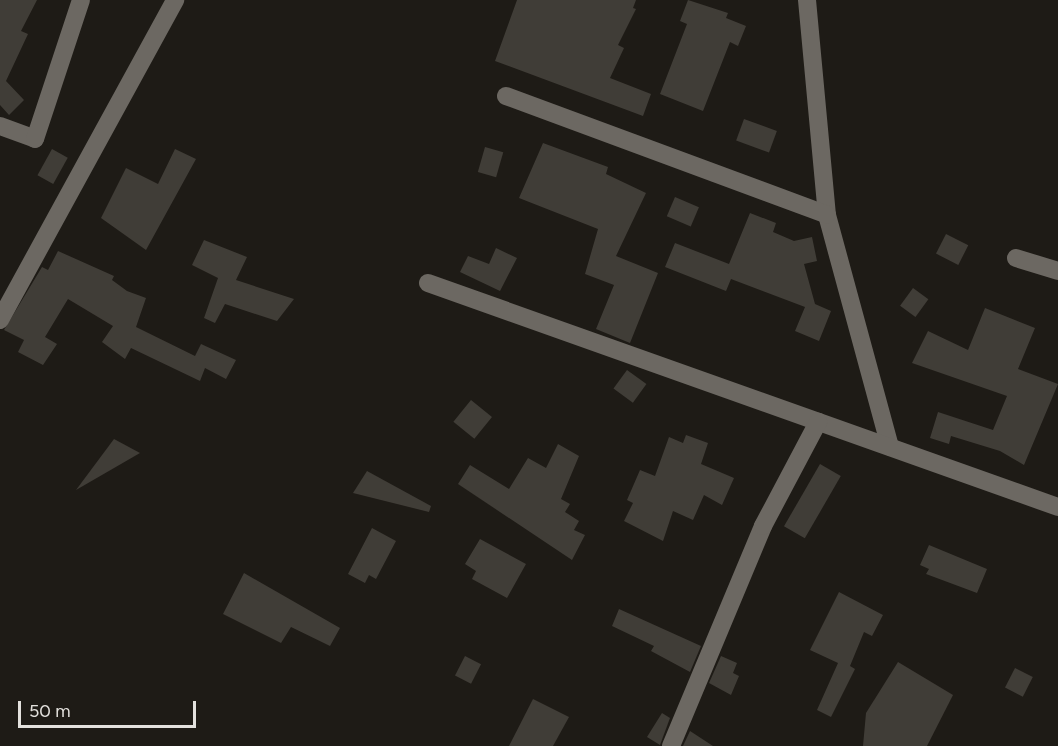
<!DOCTYPE html>
<style>
body{margin:0}
#map{position:relative;width:1058px;height:746px;overflow:hidden;background:#1e1b16;font-family:Figtree,sans-serif}
div>[style]{position:absolute}
.building>*{inset:0;background:#403d37;transform-origin:0 0}
.street>*{height:18px;margin:-9px;padding:0 9px;transform-origin:9px;border-radius:9px;background:#6c6862}
span{translate:-50% -50%;white-space:nowrap;text-align:center;line-height:1.15;-webkit-text-stroke:4.5px #1e1b16;paint-order:stroke}
.scale{position:absolute;left:18px;top:701px;width:178px;height:27px;box-sizing:border-box;border:3px solid #e3e1dd;border-top:0;padding-left:8px;font-size:18px;line-height:21px;white-space:nowrap;color:#e3e1dd;-webkit-text-stroke:4px #1e1b16;paint-order:stroke}
</style>
<div id="map">
<div class="building">
<div style="clip-path:polygon(0 0,37px 0,21px 31px,28px 34px,6px 81px,24px 100px,9px 115px,0 105px)"></div>
<div style="clip-path:polygon(517px 0,636px 0,633px 8px,636px 9px,618px 45px,624px 48px,610px 78px,651px 94px,643px 116px,495px 61px)"></div>
<div style="clip-path:polygon(688px 0,728px 13px,726px 18px,746px 26px,738px 46px,730px 42px,703px 111px,660px 94px,687px 24px,680px 21px)"></div>
<div style="left:744px;top:119px;width:35px;height:23px;rotate:20deg"></div>
<div style="clip-path:polygon(543px 143px,608px 167px,606px 174px,646px 193px,616px 256px,658px 273px,630px 343px,596px 329px,614px 285px,585px 274px,598px 229px,519px 198px)"></div>
<div style="left:485px;top:147px;width:19px;height:26px;rotate:16deg"></div>
<div style="left:52px;top:149px;width:18px;height:30px;rotate:29deg"></div>
<div style="clip-path:polygon(175px 149px,196px 159px,146px 250px,101px 218px,126px 168px,158px 184px)"></div>
<div style="left:675px;top:197px;width:26px;height:21px;rotate:23deg"></div>
<div style="clip-path:polygon(750px 213px,776px 223px,773px 232px,794px 241px,812px 237px,817px 261px,804px 264px,815px 304px,831px 311px,819px 341px,795px 331px,805px 307px,731px 279px,726px 291px,665px 267px,675px 243px,729px 264px)"></div>
<div style="left:946px;top:234px;width:25px;height:22px;rotate:27deg"></div>
<div style="clip-path:polygon(204px 240px,247px 257px,236px 280px,294px 299px,277px 321px,225px 304px,215px 323px,204px 318px,218px 278px,192px 265px)"></div>
<div style="clip-path:polygon(496px 248px,517px 258px,500px 291px,460px 272px,468px 256px,489px 264px)"></div>
<div style="clip-path:polygon(58px 251px,114px 276px,112px 280px,127px 291px,146px 298px,136px 327px,195px 356px,201px 344px,236px 360px,226px 379px,205px 368px,200px 381px,131px 348px,125px 359px,102px 342px,113px 326px,68px 299px,45px 337px,57px 344px,43px 365px,18px 352px,24px 340px,4px 330px,42px 267px,48px 270px)"></div>
<div style="left:913px;top:288px;width:19px;height:22px;rotate:36deg"></div>
<div style="clip-path:polygon(985px 308px,1035px 328px,1018px 369px,1058px 384px,1024px 465px,1000px 451px,951px 436px,949px 444px,930px 438px,938px 412px,993px 430px,1007px 396px,912px 363px,928px 331px,968px 350px)"></div>
<div style="left:627px;top:370px;width:24px;height:23px;rotate:36deg"></div>
<div style="left:471px;top:400px;width:27px;height:28px;rotate:39deg"></div>
<div style="clip-path:polygon(686px 435px,708px 443px,701px 464px,734px 478px,722px 505px,704px 495px,693px 520px,673px 511px,663px 541px,624px 521px,633px 503px,627px 500px,640px 470px,655px 476px,669px 437px,683px 443px)"></div>
<div style="clip-path:polygon(114px 439px,140px 453px,76px 490px)"></div>
<div style="clip-path:polygon(558px 444px,579px 456px,561px 499px,570px 504px,565px 512px,579px 521px,574px 530px,585px 535px,572px 560px,458px 484px,470px 465px,509px 489px,528px 458px,546px 468px)"></div>
<div style="left:820px;top:464px;width:24px;height:72px;rotate:30deg"></div>
<div style="clip-path:polygon(367px 471px,431px 506px,429px 512px,353px 493px)"></div>
<div style="clip-path:polygon(372px 528px,396px 541px,376px 579px,369px 575px,365px 583px,348px 574px)"></div>
<div style="clip-path:polygon(480px 539px,526px 564px,507px 598px,472px 579px,476px 571px,465px 564px)"></div>
<div style="clip-path:polygon(929px 545px,987px 569px,977px 593px,926px 574px,929px 569px,920px 565px)"></div>
<div style="clip-path:polygon(244px 573px,340px 628px,330px 646px,291px 627px,281px 643px,223px 614px)"></div>
<div style="clip-path:polygon(839px 592px,883px 615px,872px 636px,864px 632px,850px 666px,855px 669px,831px 717px,817px 710px,838px 663px,810px 650px)"></div>
<div style="clip-path:polygon(619px 609px,701px 646px,690px 672px,651px 651px,654px 646px,612px 626px)"></div>
<div style="left:465px;top:656px;width:18px;height:22px;rotate:27deg"></div>
<div style="clip-path:polygon(721px 656px,737px 663px,733px 673px,739px 676px,731px 695px,709px 683px)"></div>
<div style="clip-path:polygon(898px 662px,953px 695px,927px 746px,863px 746px,866px 713px)"></div>
<div style="left:1015px;top:668px;width:20px;height:22px;rotate:27deg"></div>
<div style="clip-path:polygon(533px 699px,569px 717px,553px 746px,509px 746px)"></div>
<div style="clip-path:polygon(662px 713px,670px 718px,660px 745px,647px 737px)"></div>
<div style="clip-path:polygon(690px 731px,713px 746px,683px 746px)"></div>
</div>
<div class="street">
<div style="left:807px;top:0;width:216px;rotate:84.7deg"></div>
<div style="left:827px;top:215px;width:240px;rotate:74.8deg"></div>
<div style="left:506px;top:96px;width:342px;rotate:20.3deg"></div>
<div style="left:0;top:126px;width:37px;rotate:20deg"></div>
<div style="left:35px;top:139px;width:146px;rotate:-71.7deg"></div>
<div style="left:1016px;top:258px;width:44px;rotate:17.2deg"></div>
<div style="left:428px;top:283px;width:669px;rotate:19.57deg"></div>
<div style="left:0;top:320px;width:365px;rotate:-61.3deg"></div>
<div style="left:671px;top:746px;width:238px;rotate:-67.3deg"></div>
<div style="left:763px;top:526px;width:118px;rotate:-62.1deg"></div>
</div>
<div class="scale">50 m</div>
</div>
